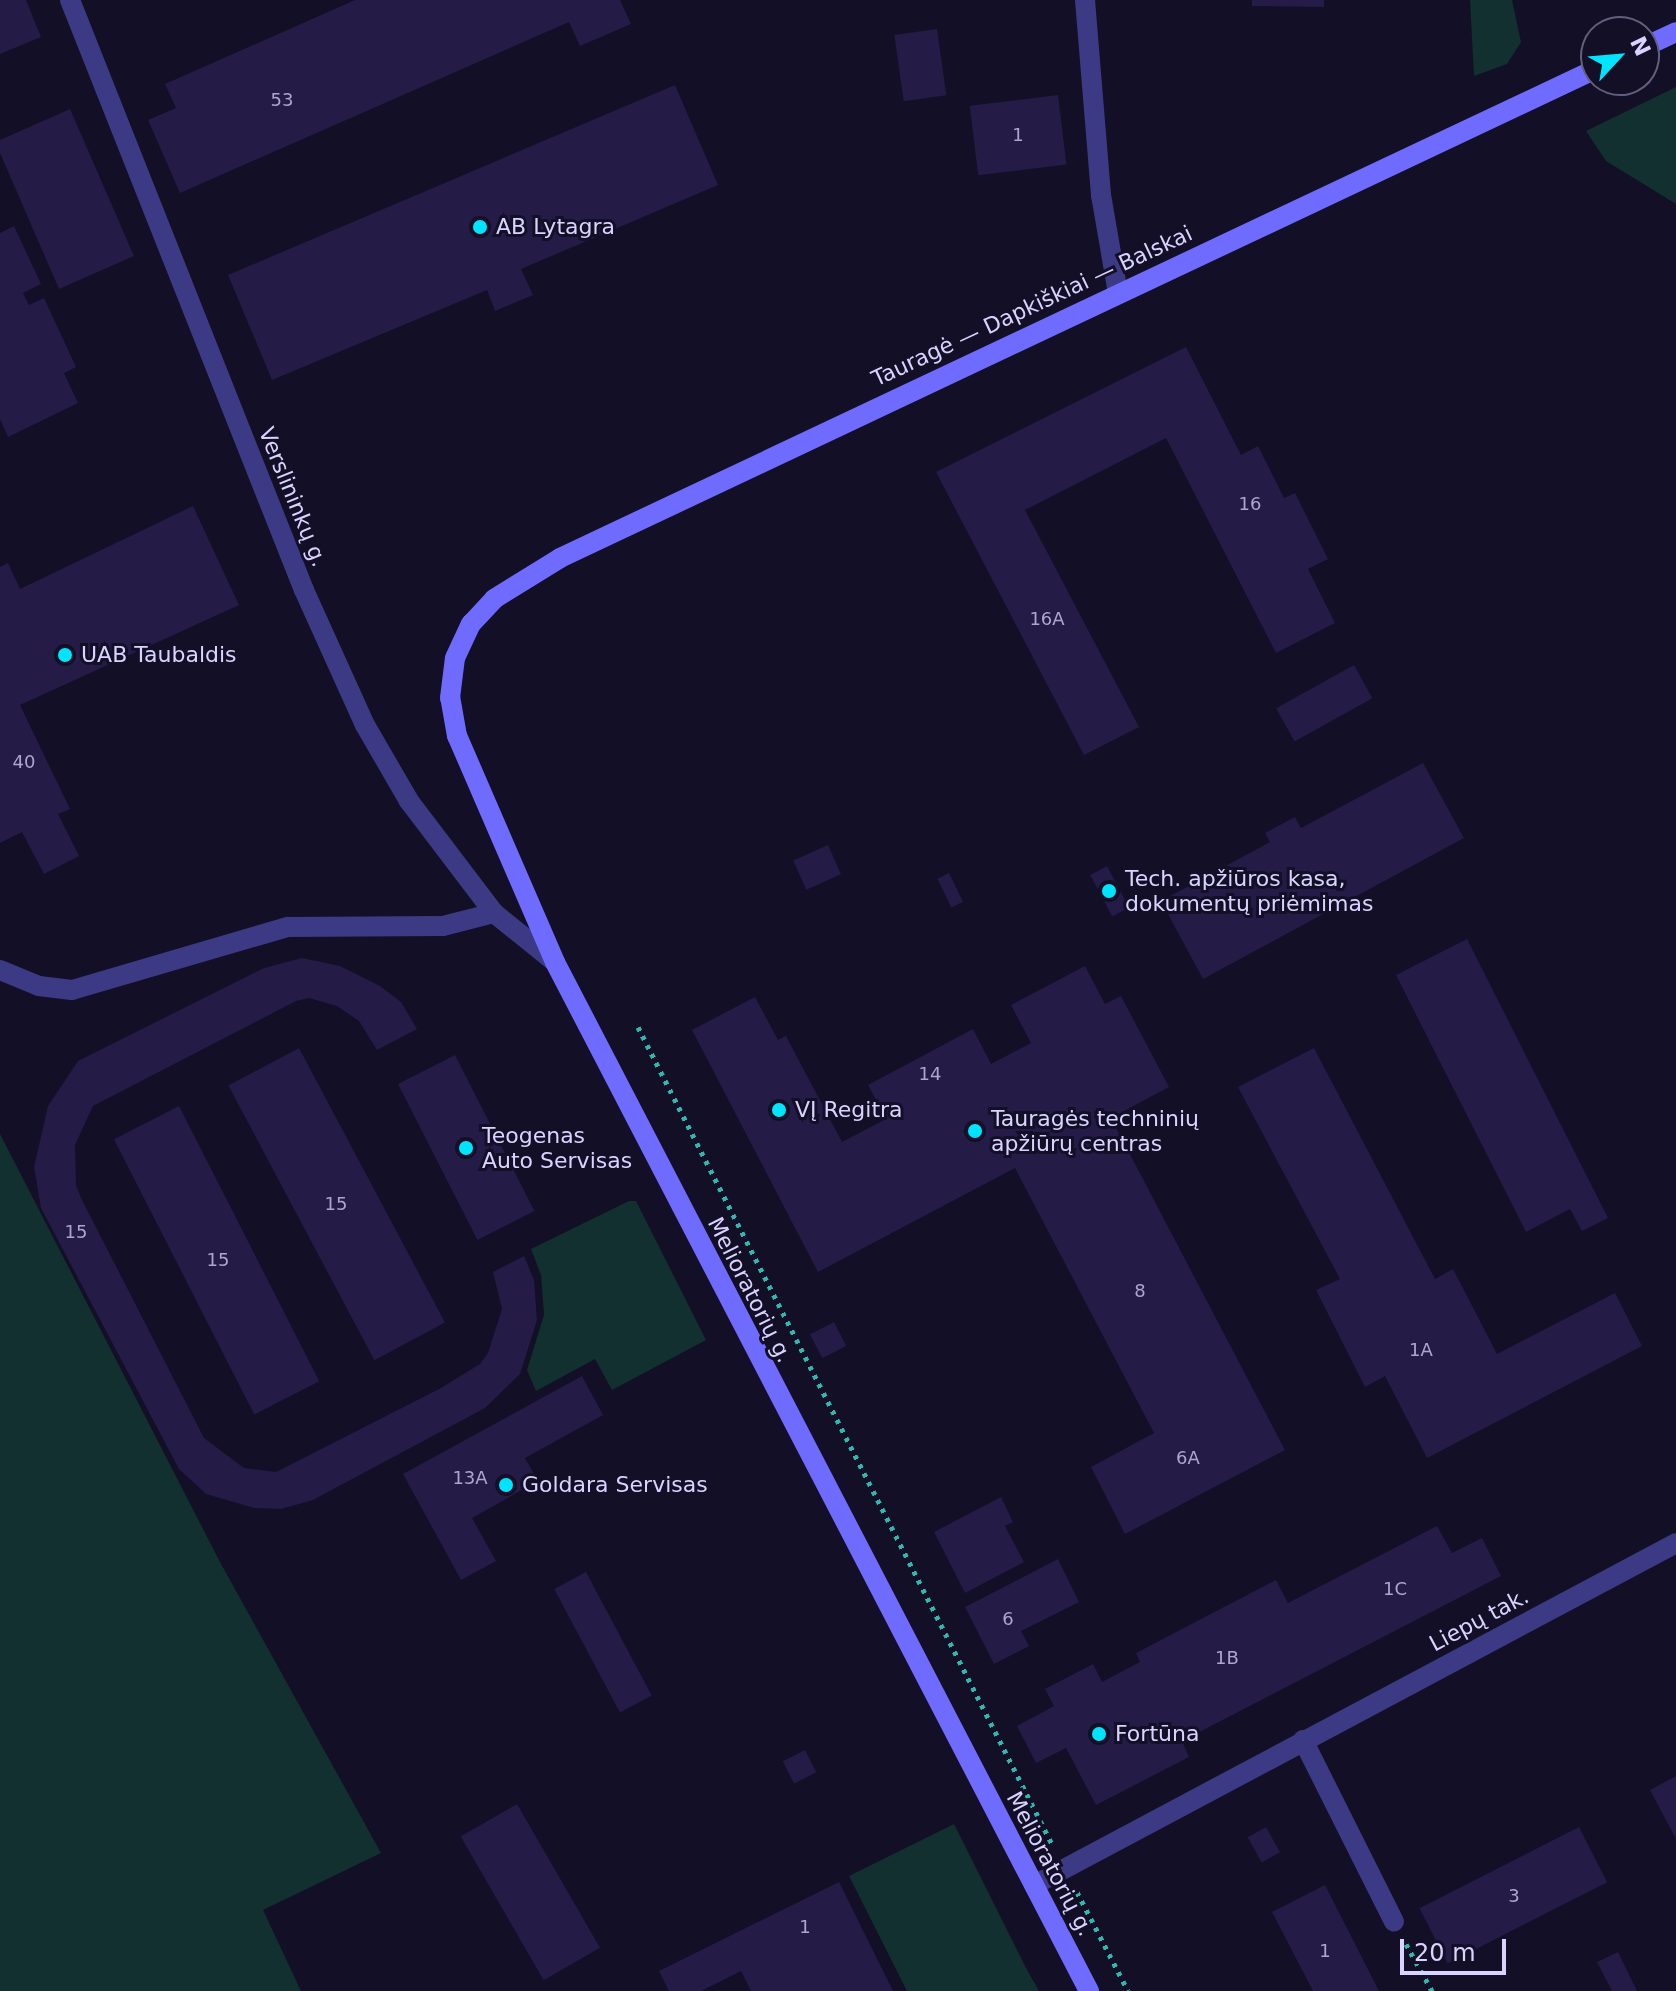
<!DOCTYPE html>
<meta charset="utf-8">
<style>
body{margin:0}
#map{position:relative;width:1676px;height:1991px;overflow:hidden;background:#130f26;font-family:"DejaVu Sans",sans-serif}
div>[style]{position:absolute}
.green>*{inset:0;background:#12302f}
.building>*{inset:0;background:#241b47;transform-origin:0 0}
.path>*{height:5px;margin-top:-2.5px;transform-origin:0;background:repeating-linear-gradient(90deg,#2fb8b0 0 4px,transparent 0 10px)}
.street>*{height:20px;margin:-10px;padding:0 10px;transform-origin:10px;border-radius:10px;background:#3d3a85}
.secondary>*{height:20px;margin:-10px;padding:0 10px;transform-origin:10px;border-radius:10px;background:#6f6bff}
.dots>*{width:22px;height:22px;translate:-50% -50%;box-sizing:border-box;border:4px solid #130f26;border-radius:50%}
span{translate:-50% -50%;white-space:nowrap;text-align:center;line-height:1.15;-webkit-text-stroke:6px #130f26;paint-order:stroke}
.number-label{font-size:18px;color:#aca6d1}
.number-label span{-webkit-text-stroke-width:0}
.poi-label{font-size:22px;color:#d9d4ff}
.left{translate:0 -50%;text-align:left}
.street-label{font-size:22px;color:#d9d4ff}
.north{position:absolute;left:1580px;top:16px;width:80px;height:80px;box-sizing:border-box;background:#130f26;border:2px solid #625e7d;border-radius:50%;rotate:64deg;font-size:22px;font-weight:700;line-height:32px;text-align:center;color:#d9d4ff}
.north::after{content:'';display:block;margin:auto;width:28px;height:36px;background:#00e5ff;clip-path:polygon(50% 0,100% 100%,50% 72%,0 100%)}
.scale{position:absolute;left:1400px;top:1939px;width:106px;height:36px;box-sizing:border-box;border:4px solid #d9d4ff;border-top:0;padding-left:10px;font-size:24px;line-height:28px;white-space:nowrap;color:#d9d4ff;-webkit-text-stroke:6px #130f26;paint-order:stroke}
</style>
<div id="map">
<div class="green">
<div style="clip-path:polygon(1470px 0,1512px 0,1521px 42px,1507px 64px,1474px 76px)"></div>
<div style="clip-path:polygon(1676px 87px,1676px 204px,1606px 161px,1586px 131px)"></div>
<div style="clip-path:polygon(0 1134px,220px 1562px,381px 1853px,263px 1910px,301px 1991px,0 1991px)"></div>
<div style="clip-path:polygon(629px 1201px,636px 1201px,706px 1340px,612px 1390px,595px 1359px,536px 1391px,527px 1370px,544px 1315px,541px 1275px,531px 1249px)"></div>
<div style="clip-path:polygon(954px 1824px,1026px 1968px,1039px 1991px,907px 1991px,849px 1876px)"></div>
</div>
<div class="building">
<div style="clip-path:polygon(0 0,26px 0,41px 37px,0 54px)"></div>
<div style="clip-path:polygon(355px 0,620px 0,631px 24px,580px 46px,569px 22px,180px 193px,148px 120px,176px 108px,165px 84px)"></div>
<div style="clip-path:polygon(1252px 0,1324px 0,1324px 7px,1252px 6px)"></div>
<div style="left:937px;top:29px;width:67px;height:43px;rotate:82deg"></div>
<div style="clip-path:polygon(675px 85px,718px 185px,521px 269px,533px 295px,495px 311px,487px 290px,272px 380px,228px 275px)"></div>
<div style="left:1058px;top:95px;width:70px;height:89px;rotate:83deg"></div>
<div style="clip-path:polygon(70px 109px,134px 256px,59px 289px,0 153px,0 140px)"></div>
<div style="clip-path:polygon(14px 226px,41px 284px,23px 293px,29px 305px,44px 298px,76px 367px,64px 373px,78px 403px,8px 437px,0 419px,0 233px)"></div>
<div style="clip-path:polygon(1186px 347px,1241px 455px,1258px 446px,1284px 498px,1295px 493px,1328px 559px,1308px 569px,1335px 623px,1276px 653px,1166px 438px,1025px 510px,1139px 727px,1084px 755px,936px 472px)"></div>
<div style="clip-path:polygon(193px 506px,239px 605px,20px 705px,70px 809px,58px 814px,79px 856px,44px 874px,22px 832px,0 843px,0 567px,8px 563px,20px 589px)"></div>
<div style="left:1354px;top:665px;width:38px;height:89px;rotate:61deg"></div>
<div style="clip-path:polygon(1423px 763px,1464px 838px,1203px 979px,1161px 901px,1270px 842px,1265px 833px,1295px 817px,1301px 828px)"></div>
<div style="left:828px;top:845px;width:32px;height:38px;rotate:66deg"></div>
<div style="left:1107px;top:866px;width:47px;height:19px;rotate:62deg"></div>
<div style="left:949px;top:873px;width:32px;height:13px;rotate:64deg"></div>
<div style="clip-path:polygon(1467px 939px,1608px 1218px,1582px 1231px,1570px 1209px,1526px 1232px,1396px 975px)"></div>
<div style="clip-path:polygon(302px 958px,340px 966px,380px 986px,401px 1002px,417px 1029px,377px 1050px,359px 1021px,337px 1006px,309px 998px,296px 1001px,93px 1106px,75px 1145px,76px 1185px,81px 1198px,204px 1438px,244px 1468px,276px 1472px,441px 1388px,480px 1364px,488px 1353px,502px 1309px,493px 1272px,524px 1256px,534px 1280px,537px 1320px,520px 1374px,485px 1408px,313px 1500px,281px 1509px,254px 1508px,206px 1494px,179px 1469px,41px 1208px,34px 1167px,48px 1106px,78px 1061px,264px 968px)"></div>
<div style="clip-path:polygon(1085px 966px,1105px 1004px,1121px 996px,1169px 1087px,1111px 1118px,1285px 1450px,1125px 1534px,1091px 1467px,1154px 1433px,1015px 1168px,818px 1272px,692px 1030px,755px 997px,778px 1040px,786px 1036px,842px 1142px,886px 1119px,868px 1085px,973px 1029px,991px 1064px,1031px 1043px,1011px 1005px)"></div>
<div style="left:299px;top:1048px;width:311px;height:80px;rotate:62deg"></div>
<div style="clip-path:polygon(1314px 1048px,1435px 1279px,1453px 1269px,1497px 1354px,1615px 1293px,1642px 1346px,1427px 1458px,1385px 1376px,1365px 1387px,1316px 1290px,1340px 1279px,1238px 1087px)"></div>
<div style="left:455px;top:1055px;width:175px;height:64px;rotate:63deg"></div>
<div style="left:179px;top:1106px;width:309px;height:73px;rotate:63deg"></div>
<div style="left:834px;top:1322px;width:27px;height:27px;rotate:63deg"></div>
<div style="clip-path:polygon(582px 1376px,603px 1415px,525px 1458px,538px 1481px,472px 1518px,496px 1561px,461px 1580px,403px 1474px)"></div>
<div style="clip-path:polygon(1001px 1497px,1013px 1522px,1005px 1526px,1024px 1562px,965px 1593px,934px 1532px)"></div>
<div style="clip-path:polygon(1437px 1526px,1452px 1553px,1482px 1538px,1501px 1576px,1182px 1741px,1189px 1757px,1096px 1805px,1066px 1748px,1036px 1763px,1017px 1726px,1054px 1706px,1045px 1689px,1093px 1664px,1102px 1682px,1140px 1662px,1136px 1653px,1276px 1580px,1288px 1603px)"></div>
<div style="clip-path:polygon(1058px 1559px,1079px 1602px,1021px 1631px,1029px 1646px,994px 1664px,965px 1607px)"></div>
<div style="left:586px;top:1572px;width:140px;height:36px;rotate:62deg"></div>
<div style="left:805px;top:1750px;width:25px;height:25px;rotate:63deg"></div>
<div style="clip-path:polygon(1676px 1776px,1676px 1839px,1650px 1790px)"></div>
<div style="left:517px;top:1804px;width:166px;height:65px;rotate:60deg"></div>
<div style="left:1266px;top:1827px;width:29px;height:21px;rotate:61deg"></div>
<div style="left:1579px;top:1827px;width:62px;height:179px;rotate:63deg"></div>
<div style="clip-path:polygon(839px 1882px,893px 1991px,751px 1991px,741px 1971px,701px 1991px,669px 1991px,659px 1971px)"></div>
<div style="clip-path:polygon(1325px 1885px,1379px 1991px,1313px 1991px,1272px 1912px)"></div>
<div style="clip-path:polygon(1618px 1952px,1637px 1991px,1612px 1991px,1597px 1962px)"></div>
</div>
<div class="path">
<div style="left:638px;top:1027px;width:916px;rotate:63.13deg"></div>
<div style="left:1077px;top:1892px;width:111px;rotate:62.7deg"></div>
<div style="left:1406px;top:1944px;width:54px;rotate:61deg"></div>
</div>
<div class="street">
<div style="left:70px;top:0;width:635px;rotate:68.37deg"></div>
<div style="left:304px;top:590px;width:148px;rotate:65.7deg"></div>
<div style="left:365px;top:725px;width:88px;rotate:59.9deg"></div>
<div style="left:409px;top:801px;width:141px;rotate:52.8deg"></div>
<div style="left:494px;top:913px;width:78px;rotate:38.8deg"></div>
<div style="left:1085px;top:0;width:196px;rotate:85.3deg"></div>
<div style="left:1101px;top:195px;width:99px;rotate:80.2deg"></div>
<div style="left:0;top:970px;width:42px;rotate:22.3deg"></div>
<div style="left:39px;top:986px;width:33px;rotate:7deg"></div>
<div style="left:72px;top:990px;width:225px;rotate:-16.3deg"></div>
<div style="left:288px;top:927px;width:155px;rotate:-0.4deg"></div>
<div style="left:443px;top:926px;width:53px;rotate:-14.3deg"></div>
<div style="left:1303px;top:1740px;width:203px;rotate:63.4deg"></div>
<div style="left:1034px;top:1885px;width:727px;rotate:-28.04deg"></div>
</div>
<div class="secondary">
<div style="left:1644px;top:47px;width:35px;rotate:-25deg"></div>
<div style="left:1089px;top:1991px;width:1159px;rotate:-117.43deg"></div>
<div style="left:555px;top:962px;width:246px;rotate:-113.4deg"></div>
<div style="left:457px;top:736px;width:39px;rotate:-100deg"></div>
<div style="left:450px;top:698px;width:40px;rotate:-82.9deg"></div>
<div style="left:455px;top:658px;width:38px;rotate:-65deg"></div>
<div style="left:471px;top:624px;width:34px;rotate:-47deg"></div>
<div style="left:494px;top:599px;width:78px;rotate:-31.8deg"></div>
<div style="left:560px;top:558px;width:1146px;rotate:-25.27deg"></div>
</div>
<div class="dots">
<div style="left:480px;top:227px;background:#00e5ff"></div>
<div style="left:65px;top:655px;background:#00e5ff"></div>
<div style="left:1109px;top:891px;background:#00e5ff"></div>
<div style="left:779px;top:1110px;background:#00e5ff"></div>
<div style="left:975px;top:1131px;background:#00e5ff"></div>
<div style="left:466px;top:1148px;background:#00e5ff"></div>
<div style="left:506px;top:1485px;background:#00e5ff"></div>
<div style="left:1099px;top:1734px;background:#00e5ff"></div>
</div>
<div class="number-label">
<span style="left:282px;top:100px">53</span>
<span style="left:1018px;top:135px">1</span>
<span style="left:1250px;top:504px">16</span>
<span style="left:1047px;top:619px">16A</span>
<span style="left:24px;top:762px">40</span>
<span style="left:930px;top:1074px">14</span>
<span style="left:336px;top:1204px">15</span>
<span style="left:76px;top:1232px">15</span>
<span style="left:218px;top:1260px">15</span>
<span style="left:1140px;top:1291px">8</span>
<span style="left:1421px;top:1350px">1A</span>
<span style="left:1188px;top:1458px">6A</span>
<span style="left:470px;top:1478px">13A</span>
<span style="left:1395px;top:1589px">1C</span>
<span style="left:1008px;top:1619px">6</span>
<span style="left:1227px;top:1658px">1B</span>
<span style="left:1514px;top:1896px">3</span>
<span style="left:805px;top:1927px">1</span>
<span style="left:1325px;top:1951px">1</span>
</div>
<div class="poi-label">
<span class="left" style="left:496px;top:227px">AB Lytagra</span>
<span class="left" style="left:81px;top:655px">UAB Taubaldis</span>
<span class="left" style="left:1125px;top:891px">Tech. apžiūros kasa,<br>dokumentų priėmimas</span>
<span class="left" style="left:795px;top:1110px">VĮ Regitra</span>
<span class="left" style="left:991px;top:1131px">Tauragės techninių<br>apžiūrų centras</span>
<span class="left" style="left:482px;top:1148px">Teogenas<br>Auto Servisas</span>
<span class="left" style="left:522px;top:1485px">Goldara Servisas</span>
<span class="left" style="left:1115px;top:1734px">Fortūna</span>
</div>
<div class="street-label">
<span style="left:1032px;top:306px;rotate:-25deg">Tauragė — Dapkiškiai — Balskai</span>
<span style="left:293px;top:497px;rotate:68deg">Verslininkų g.</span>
<span style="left:750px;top:1290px;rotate:63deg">Melioratorių g.</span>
<span style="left:1479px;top:1620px;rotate:-28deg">Liepų tak.</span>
<span style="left:1050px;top:1864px;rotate:62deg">Melioratorių g.</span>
</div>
<div class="north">N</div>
<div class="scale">20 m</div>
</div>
